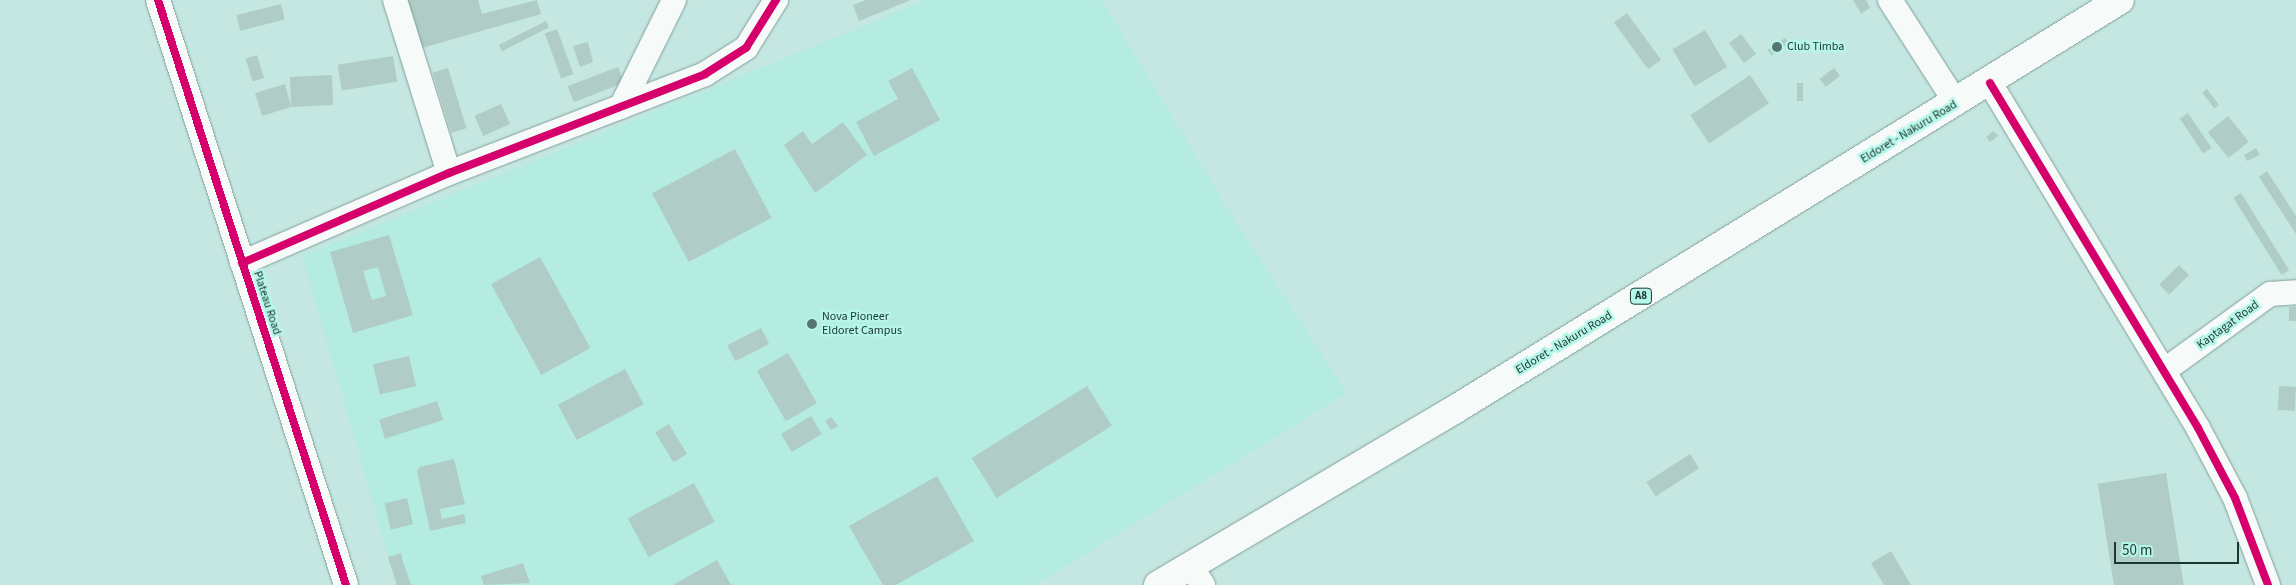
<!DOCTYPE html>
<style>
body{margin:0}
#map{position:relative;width:2296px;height:585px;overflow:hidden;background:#c5e7e1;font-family:"Source Sans 3",sans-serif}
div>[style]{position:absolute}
.built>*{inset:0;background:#b4ece1}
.building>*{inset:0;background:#b0ccc6;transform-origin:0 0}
.roads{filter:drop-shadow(0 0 1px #839e9a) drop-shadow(0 0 1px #839e9a)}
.minor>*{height:24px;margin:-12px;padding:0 12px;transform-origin:12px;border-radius:12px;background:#f6fbfa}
.highway>*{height:28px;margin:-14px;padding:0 14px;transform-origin:14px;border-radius:14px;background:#f6fbfa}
.cycleway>*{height:8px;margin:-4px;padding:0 4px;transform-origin:4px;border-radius:4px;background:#d6006c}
.dots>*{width:14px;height:14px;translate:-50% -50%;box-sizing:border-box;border:2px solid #b6f6e9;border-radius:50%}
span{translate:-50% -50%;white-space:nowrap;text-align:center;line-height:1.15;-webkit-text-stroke:5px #b6f6e9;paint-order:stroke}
.shield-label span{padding:1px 4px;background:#b6f6e9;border:1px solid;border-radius:4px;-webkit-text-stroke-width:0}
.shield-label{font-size:11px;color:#1d3732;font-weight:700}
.poi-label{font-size:12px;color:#1d3732}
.left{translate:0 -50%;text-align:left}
.street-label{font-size:12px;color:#1d3732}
.scale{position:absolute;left:2114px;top:542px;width:125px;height:22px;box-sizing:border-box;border:2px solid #1d3732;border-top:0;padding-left:6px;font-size:15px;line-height:18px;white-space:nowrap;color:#1d3732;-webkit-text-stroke:4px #b6f6e9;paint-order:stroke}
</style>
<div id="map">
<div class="built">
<div style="clip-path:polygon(926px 0,1102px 0,1237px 224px,1347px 393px,1035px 585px,396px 585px,302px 256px)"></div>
</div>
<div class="building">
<div style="clip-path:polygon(402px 0,478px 0,482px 14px,537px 0,541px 14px,422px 48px)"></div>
<div style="clip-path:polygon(866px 0,911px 0,859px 21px,853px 5px)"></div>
<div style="clip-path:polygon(1853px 0,1866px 0,1870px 8px,1861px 14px)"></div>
<div style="left:281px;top:4px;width:16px;height:46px;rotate:76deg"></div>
<div style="left:1627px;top:13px;width:58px;height:16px;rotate:54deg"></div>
<div style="left:546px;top:21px;width:7px;height:53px;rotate:63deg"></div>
<div style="left:557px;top:29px;width:48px;height:13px;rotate:70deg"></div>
<div style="left:1705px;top:30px;width:43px;height:38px;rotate:59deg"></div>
<div style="left:1741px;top:34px;width:25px;height:15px;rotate:53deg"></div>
<div style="left:1785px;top:38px;width:7px;height:21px;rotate:56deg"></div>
<div style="clip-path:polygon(588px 42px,593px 62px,580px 67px,573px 46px)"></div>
<div style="left:257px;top:55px;width:24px;height:12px;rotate:73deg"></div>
<div style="left:393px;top:56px;width:26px;height:56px;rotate:81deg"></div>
<div style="left:618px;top:67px;width:17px;height:54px;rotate:69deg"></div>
<div style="left:448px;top:68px;width:63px;height:16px;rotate:73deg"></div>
<div style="clip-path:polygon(912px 68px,940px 120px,874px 156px,856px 122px,898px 99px,888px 81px)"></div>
<div style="left:1834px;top:68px;width:10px;height:18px;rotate:53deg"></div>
<div style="clip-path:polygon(332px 75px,333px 105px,291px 107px,262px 116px,255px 93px,285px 84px,291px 107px,290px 77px)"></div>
<div style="left:1750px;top:75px;width:34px;height:72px;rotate:56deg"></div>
<div style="left:1797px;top:83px;width:6px;height:18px"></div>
<div style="left:2207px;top:89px;width:20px;height:6px;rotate:53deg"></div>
<div style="left:501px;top:104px;width:22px;height:29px;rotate:66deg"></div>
<div style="left:2188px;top:113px;width:42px;height:10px;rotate:56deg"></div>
<div style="left:2228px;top:116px;width:33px;height:26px;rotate:51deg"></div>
<div style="clip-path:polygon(843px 122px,867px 155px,815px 193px,784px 145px,803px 131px,812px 144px)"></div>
<div style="clip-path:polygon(1993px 131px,1998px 136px,1990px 142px,1986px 137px)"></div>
<div style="clip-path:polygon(2256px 148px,2260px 155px,2247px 161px,2244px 155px)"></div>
<div style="left:735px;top:149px;width:78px;height:94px;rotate:62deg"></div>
<div style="clip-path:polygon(2267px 171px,2296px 216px,2296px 234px,2259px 177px)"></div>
<div style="left:2241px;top:193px;width:91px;height:9px;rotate:58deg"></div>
<div style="clip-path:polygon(evenodd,389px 235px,413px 315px,353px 333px,330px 252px,389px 235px,378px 267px,386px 296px,372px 300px,363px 271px,378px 267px)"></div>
<div style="left:540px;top:257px;width:104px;height:56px;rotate:61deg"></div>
<div style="left:2179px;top:265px;width:14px;height:28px;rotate:45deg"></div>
<div style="left:2289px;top:307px;width:7px;height:14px"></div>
<div style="left:761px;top:328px;width:18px;height:38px;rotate:63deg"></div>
<div style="left:788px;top:353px;width:58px;height:36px;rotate:60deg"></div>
<div style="left:409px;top:356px;width:31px;height:37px;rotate:77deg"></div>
<div style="left:625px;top:369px;width:40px;height:76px;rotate:62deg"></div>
<div style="left:1087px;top:386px;width:47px;height:136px;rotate:58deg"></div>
<div style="left:2279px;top:386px;width:17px;height:24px;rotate:3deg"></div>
<div style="left:437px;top:401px;width:20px;height:61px;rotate:72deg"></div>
<div style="left:811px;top:416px;width:21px;height:35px;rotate:59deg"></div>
<div style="clip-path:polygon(831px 417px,838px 426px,831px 430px,825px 421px)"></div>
<div style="left:669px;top:424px;width:35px;height:16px;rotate:59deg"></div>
<div style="left:1690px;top:454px;width:17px;height:52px;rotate:57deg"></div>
<div style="clip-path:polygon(454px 459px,465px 504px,440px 509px,442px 519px,464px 514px,466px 523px,430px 531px,417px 471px,420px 467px)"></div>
<div style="left:2166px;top:473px;width:113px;height:69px;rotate:81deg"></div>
<div style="clip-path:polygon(937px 476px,974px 541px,896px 585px,883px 585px,849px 526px)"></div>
<div style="left:694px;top:483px;width:44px;height:75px;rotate:62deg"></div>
<div style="left:407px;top:498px;width:27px;height:23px;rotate:77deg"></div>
<div style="clip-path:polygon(1891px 551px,1911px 585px,1884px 585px,1871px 563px)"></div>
<div style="clip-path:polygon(401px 553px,403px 562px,411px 585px,397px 585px,388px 557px)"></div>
<div style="clip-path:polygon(717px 560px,731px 585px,673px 585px)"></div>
<div style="clip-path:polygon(523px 563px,530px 583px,484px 585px,481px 576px)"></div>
</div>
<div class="roads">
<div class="minor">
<div style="left:158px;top:0;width:614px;rotate:72.18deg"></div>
<div style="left:395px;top:0;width:181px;rotate:72.7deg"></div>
<div style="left:1890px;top:0;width:122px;rotate:57.3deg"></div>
<div style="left:1990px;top:83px;width:403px;rotate:58.9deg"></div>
<div style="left:2198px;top:428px;width:79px;rotate:62.1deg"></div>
<div style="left:2235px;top:498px;width:93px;rotate:69.2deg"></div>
<div style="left:621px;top:107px;width:119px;rotate:-63.6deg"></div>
<div style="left:242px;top:263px;width:226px;rotate:-23.5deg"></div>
<div style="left:449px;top:173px;width:274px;rotate:-21.1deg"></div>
<div style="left:705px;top:74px;width:49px;rotate:-32.4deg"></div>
<div style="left:746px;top:48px;width:57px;rotate:-58deg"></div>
<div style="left:2165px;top:370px;width:130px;rotate:-35.9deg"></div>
<div style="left:2270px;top:294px;width:26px;rotate:-4deg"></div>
<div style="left:1190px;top:565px;width:24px;rotate:57deg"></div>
</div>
<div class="highway">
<div style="left:1158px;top:585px;width:344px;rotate:-30.6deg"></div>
<div style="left:1454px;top:410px;width:782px;rotate:-31.62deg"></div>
</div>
</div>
<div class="cycleway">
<div style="left:158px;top:0;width:614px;rotate:72.18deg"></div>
<div style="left:1990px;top:83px;width:403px;rotate:58.9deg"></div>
<div style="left:2198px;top:428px;width:79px;rotate:62.1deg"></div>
<div style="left:2235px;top:498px;width:93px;rotate:69.2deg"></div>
<div style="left:242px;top:263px;width:226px;rotate:-23.5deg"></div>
<div style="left:449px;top:173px;width:274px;rotate:-21.1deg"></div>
<div style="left:705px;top:74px;width:49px;rotate:-32.4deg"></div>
<div style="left:746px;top:48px;width:57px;rotate:-58deg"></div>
</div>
<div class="dots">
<div style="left:1777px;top:47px;background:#58756f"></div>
<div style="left:812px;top:324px;background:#58756f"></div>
</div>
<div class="shield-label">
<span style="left:1641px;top:296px">A8</span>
</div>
<div class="poi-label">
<span class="left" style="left:1787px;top:47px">Club Timba</span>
<span class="left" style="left:822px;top:324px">Nova Pioneer<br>Eldoret Campus</span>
</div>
<div class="street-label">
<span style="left:1909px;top:132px;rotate:-31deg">Eldoret - Nakuru Road</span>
<span style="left:267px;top:303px;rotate:72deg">Plateau Road</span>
<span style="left:2228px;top:325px;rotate:-36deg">Kaptagat Road</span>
<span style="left:1564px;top:343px;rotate:-31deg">Eldoret - Nakuru Road</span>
</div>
<div class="scale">50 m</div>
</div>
